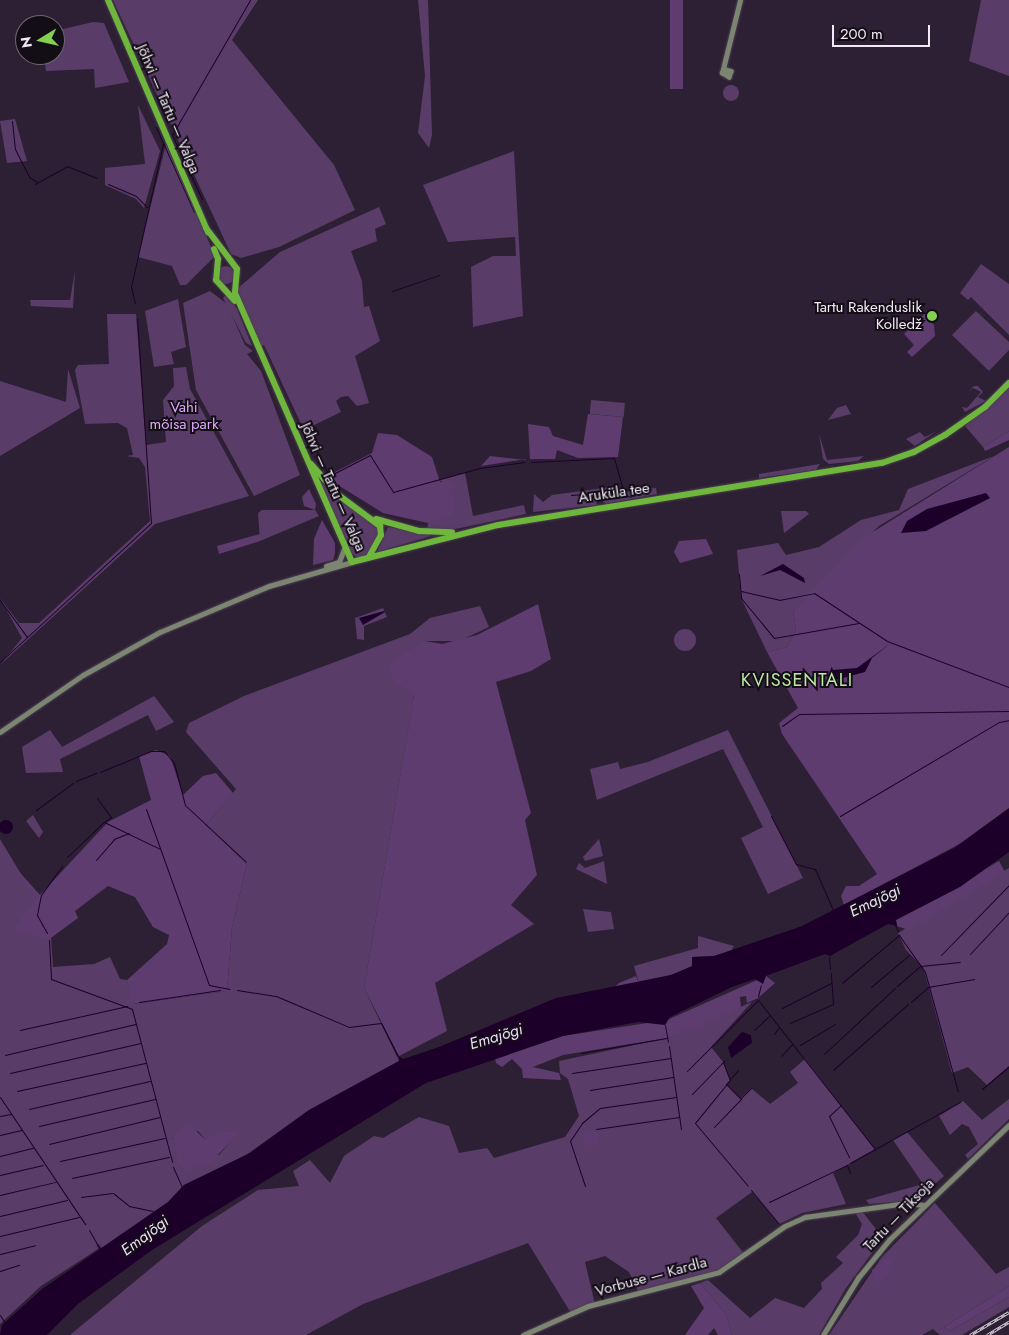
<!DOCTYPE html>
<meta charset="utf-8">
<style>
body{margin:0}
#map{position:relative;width:1009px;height:1335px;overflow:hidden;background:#2e2034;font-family:Jost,sans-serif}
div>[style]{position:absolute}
.green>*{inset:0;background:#5a3c69;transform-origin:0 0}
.round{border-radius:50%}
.forest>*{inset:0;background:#5e3c6f;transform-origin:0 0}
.water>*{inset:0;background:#1d002a}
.stream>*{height:1px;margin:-0.5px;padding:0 0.5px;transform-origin:0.5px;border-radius:0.5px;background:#1d002a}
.roads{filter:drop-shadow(0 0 1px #4b3f50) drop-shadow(0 0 1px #4b3f50)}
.secondary>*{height:4.5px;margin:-2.25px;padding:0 2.25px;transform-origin:2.25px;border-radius:2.25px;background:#7b8571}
.highway>*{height:6px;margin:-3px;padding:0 3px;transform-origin:3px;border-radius:3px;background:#6eb63c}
.rail>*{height:3px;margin-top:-1.5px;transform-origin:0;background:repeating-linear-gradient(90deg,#130d16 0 4px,#d1c8d6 0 8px);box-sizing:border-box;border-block:1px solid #d1c8d6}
.dots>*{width:14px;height:14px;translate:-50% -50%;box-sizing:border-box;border:2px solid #130d16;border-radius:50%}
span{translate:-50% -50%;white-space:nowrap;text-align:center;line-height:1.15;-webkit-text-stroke:4px #130d16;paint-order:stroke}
.street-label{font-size:15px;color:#f2eaf7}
.poi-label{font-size:15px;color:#f2eaf7}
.right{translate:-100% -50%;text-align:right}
.park-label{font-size:15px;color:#dda9f7}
.water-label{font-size:16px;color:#ecd7f7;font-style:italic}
.quarter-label{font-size:18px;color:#bce8a5;letter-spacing:1px}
.north{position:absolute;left:15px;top:15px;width:50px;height:50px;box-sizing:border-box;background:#130d16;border:1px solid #6c6570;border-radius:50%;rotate:261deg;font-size:14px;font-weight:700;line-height:20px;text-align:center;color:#f2eaf7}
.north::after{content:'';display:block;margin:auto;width:18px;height:22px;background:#82d04f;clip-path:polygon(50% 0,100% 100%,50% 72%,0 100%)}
.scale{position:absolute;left:832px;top:25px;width:98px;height:22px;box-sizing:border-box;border:2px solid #f2eaf7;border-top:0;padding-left:6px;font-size:15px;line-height:18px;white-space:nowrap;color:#f2eaf7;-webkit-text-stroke:4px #130d16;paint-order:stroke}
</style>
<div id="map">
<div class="green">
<div style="clip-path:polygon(113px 0,258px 0,232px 40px,334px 165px,355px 210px,279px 247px,241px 258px,231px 254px)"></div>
<div style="clip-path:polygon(418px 0,428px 0,432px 135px,429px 148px,418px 133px,425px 76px)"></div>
<div style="clip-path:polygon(981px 0,1009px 0,1009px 76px,969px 61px)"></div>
<div style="clip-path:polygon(93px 22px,104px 23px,129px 82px,95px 88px,94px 69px,46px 71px,44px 55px,55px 55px,55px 31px)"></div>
<div class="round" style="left:723px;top:85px;width:16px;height:16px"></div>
<div style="clip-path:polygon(138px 105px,160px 151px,144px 208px,136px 199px,105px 185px,105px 168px,145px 164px)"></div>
<div style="clip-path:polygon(15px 119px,27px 161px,7px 163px,0 121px)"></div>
<div style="clip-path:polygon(166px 144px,215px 256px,186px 285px,180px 285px,172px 266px,138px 257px)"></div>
<div style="clip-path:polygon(514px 151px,523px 316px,473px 327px,471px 267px,493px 256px,516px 256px,515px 237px,448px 242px,423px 185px)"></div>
<div style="clip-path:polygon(379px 207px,386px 224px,375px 229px,377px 241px,351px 251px,362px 281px,364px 307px,369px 306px,380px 341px,355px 356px,369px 403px,357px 406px,348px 396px,341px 397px,336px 401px,341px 412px,304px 430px,264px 345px,260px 347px,237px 289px,280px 252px)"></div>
<div style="clip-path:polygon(981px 264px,1009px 284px,1009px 335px,971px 297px,968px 300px,960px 293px)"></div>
<div class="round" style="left:217px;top:266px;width:18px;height:18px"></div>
<div style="clip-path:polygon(75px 271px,73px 308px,31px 306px,30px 300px,70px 300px)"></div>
<div style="clip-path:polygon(210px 291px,227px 304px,245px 345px,253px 351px,247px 354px,261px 371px,300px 475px,254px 496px,196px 390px,183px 303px)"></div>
<div style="clip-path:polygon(227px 294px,237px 309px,252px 346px,246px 343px,223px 298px)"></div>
<div style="clip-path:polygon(178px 299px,186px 347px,171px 352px,174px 364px,154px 367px,145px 311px)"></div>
<div style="clip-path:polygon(976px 311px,1009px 342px,1009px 350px,989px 371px,952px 335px)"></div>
<div style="clip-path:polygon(107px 314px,136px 314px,146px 445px,166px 442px,163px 400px,174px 386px,173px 368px,186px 367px,190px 389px,249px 496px,155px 524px,0 665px,22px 638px,0 598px,19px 623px,39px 623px,150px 521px,145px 467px,139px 458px,126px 456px,133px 455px,127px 428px,118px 423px,85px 424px,75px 370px,78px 365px,109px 364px)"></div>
<div style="clip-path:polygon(68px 369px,80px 408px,0 456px,0 381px,66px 402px)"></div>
<div style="clip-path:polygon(974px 386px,978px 386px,983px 392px,978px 397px,986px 401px,965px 412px,962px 407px,967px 408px,981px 392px,973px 388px,967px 393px)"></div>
<div style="clip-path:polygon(1009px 387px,1009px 431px,983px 447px,965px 426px)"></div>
<div style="left:591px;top:400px;width:34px;height:14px;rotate:5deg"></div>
<div style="clip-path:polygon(846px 405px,851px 414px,828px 420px,837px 408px)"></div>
<div style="clip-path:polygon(937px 431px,915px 446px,906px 439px,920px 432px,925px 437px)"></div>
<div style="clip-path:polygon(819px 434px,827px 460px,864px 456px,858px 461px,829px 464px,823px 459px)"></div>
<div style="clip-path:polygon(994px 456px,879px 526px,793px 611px,796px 630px,787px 647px,767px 652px,741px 598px,737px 550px,778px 543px,786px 555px,819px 547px,861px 520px,899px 510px,908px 489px)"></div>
<div style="clip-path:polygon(820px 464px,816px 470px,759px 478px,759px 474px)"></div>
<div style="clip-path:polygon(465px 473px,473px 516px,524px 505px,526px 514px,451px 530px,427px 530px,428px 523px,441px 516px,453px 514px,444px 483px,439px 480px)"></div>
<div style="clip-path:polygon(319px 481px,376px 525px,379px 534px,367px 554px,358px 558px,347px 550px)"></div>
<div style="clip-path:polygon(611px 487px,622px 492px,656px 488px,657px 494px,606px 504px,595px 494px,597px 505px,533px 512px,534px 494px,543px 502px,552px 495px)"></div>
<div style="clip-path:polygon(262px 510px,315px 510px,319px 516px,260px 541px,258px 513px)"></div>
<div style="clip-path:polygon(781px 511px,806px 511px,809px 514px,784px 533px)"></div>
<div style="clip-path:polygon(388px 527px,429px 534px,431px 536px,377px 552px)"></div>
<div style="clip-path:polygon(evenodd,480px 606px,489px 627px,459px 641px,425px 641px,403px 685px,414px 695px,412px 708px,364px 988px,399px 1061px,309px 1110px,246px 1155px,184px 1185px,168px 1202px,102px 1248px,96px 1242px,98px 1249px,41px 1286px,0 1324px,0 839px,36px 899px,48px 940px,51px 937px,53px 967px,94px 964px,110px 957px,120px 979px,127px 980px,133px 1004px,227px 991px,232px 927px,247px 864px,206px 825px,236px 789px,186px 732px,189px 723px,244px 696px,410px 634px,430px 618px,480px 606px,230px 1130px,238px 1133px,219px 1155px,175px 1145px,173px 1136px,198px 1131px,205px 1139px,217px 1138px,230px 1130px)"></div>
<div style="clip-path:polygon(383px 608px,387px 617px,364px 626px,364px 640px,357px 639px,355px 618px)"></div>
<div class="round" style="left:674px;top:629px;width:22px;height:22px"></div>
<div style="clip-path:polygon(154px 696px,174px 722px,156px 731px,148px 715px,60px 759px,63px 772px,26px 773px,22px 747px,50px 730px,62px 747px)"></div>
<div style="clip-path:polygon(728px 730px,803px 878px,768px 894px,741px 838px,763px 827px,723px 749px,597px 800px,590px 769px,618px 762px,620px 769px,648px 762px)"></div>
<div style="clip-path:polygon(33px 815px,43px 832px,39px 838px,26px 821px)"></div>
<div style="clip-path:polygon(599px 839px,603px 856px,585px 861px,583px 857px)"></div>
<div style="clip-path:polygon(604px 861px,607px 884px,576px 869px,579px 863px,585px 868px)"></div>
<div style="clip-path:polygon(1009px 868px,1009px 1066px,987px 1085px,968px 1067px,952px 1073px,923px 967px,906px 950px,898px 933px)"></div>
<div style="clip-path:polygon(583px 909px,611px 912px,614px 929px,588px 932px)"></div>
<div style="clip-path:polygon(698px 936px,734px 946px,731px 951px,714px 956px,693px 957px,692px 966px,680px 972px,639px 984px,634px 966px,698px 948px)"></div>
<div style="clip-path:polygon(752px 1002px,711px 1047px,723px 1062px,730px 1080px,726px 1084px,740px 1099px,751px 1088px,770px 1104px,798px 1083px,790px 1072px,805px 1059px,875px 1149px,833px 1173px,846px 1204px,802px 1213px,779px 1224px,752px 1192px,716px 1218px,745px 1255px,719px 1272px,639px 1293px,629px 1272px,605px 1256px,585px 1262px,595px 1304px,571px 1313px,528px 1243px,363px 1304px,306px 1335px,70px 1335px,202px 1226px,258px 1190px,299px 1186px,293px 1171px,310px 1160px,330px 1183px,344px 1156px,374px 1136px,383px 1138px,419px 1117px,449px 1126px,459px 1153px,487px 1148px,494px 1158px,565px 1137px,579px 1116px,568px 1079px,560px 1073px,559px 1061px,667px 1038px)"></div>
<div style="clip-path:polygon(1009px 1099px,1009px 1119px,968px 1159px,965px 1155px,978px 1144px,969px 1127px,962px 1124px,950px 1135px,939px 1116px,963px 1101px,982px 1120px)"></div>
<div style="clip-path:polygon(907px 1132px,944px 1176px,916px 1200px,869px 1204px,866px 1200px,923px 1184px,893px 1140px)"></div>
<div style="clip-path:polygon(935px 1203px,996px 1274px,1009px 1267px,1009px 1286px,944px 1327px,950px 1331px,1009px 1297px,1009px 1307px,962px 1335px,940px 1335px,933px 1329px,922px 1335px,829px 1335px,882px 1257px)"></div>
<div style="clip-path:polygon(861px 1210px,883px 1238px,846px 1288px,819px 1335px,732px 1335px,726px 1314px,700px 1283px,708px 1280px,750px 1318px,775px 1298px,804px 1308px,822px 1289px,821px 1283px,843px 1263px,836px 1257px,858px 1235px,862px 1224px,854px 1211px)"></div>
</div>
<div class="forest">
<div style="left:670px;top:0;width:13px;height:89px"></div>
<div style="clip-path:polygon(925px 313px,934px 325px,935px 336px,912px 357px,907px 352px,914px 345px,904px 334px)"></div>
<div style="clip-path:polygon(588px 414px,623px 417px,618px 457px,578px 458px,557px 450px,555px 459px,530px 459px,528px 424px,549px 427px,553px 436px,583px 445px)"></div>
<div style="clip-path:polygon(1009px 431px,1009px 440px,985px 451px,983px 447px)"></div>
<div style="clip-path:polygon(378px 433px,397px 435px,432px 457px,440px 482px,452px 482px,454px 514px,428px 523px,383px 513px,325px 477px,372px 453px)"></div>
<div style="clip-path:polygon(1009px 447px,1009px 809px,967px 840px,844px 905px,841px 896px,846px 886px,859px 886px,877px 874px,782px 734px,779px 723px,798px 708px,767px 652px,787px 647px,796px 630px,793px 611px,860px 540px)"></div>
<div style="clip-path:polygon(490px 456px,525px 460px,526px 459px,481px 466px)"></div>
<div style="clip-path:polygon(309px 489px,316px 504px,315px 510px,304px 506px,302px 497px)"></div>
<div style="clip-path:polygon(322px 520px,335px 543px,335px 553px,333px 560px,313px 565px,314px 539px)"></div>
<div style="clip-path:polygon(260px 534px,260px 541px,219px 554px,217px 546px)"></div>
<div style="clip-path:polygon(706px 539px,713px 554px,680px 563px,674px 552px,679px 541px)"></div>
<div style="clip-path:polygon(538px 604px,551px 659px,531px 671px,496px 682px,531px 813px,525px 820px,537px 875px,511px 905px,534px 924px,435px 983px,447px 1031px,399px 1056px,364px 988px,414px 695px,393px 680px,389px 663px,425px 641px,442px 644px,477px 635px)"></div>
<div style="clip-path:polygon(156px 750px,170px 756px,183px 795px,203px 776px,216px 773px,233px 793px,206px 825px,247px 864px,232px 927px,227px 991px,132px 1004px,127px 980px,167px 944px,169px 935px,153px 927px,135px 897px,108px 886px,75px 911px,78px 918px,48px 940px,14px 928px,36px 899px,14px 866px,40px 895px,108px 822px,151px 800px,139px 756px)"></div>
<div style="clip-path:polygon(999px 861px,1005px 872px,999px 876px,909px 930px,897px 926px,896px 920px)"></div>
<div style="clip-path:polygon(636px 976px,639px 984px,611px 990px,619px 983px)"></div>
<div style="clip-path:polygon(766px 976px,775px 983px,758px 998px,747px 1003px,746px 996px,740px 997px,741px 1007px,707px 1023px,667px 1038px,563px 1055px,533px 1067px,559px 1073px,561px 1080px,523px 1078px,522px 1069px,512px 1059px,502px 1067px,496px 1063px,495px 1058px,501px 1055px,563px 1036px,667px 1020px)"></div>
<div style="clip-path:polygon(187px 1123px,205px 1139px,230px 1130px,239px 1133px,211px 1162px,185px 1171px,178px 1163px,173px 1136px)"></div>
<div class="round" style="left:583px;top:1130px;width:16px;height:16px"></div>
<div style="clip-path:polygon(887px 1257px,894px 1267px,881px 1282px,874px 1281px,872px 1270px)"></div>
<div style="clip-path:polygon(700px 1283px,726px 1314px,732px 1335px,718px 1335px,714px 1328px,708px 1335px,685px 1335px,704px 1308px,691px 1286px)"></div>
<div style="clip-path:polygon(1009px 1286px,1009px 1297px,950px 1331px,944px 1327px)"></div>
</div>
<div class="water">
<div style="clip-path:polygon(986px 493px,990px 498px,926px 531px,901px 533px,907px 521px,927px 509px)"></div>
<div style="clip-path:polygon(783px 564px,804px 578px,805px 583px,780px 570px,760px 576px)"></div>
<div style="clip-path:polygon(385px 612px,363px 625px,359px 618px,384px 611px)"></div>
<div style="clip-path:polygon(891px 643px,872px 658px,865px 672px,832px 681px,833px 670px,857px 668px)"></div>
<div style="clip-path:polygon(1009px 808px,1009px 852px,960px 887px,896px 920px,897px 926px,888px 924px,830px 956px,825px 954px,766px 976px,763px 984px,755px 979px,732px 987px,670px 1017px,665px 1025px,638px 1022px,563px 1036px,426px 1083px,152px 1250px,78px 1304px,47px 1335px,0 1335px,2px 1325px,42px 1289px,168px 1202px,184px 1185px,250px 1153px,309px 1110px,399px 1061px,399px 1056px,403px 1059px,439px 1047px,556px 998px,671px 975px,692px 966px,692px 957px,714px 956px,802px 926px,954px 848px)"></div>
<div class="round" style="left:-1px;top:820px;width:14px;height:14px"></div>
<div style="clip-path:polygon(742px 1032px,751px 1035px,752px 1043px,731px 1058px,728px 1047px)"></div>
</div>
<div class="stream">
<div style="left:12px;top:121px;width:28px;rotate:84deg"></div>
<div style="left:15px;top:149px;width:31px;rotate:63deg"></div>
<div style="left:29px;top:177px;width:9px;rotate:32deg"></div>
<div style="left:156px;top:127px;width:93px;rotate:65.9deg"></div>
<div style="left:35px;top:184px;width:37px;rotate:-29deg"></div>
<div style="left:67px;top:166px;width:32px;rotate:22deg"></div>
<div style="left:108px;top:184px;width:30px;rotate:23deg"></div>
<div style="left:136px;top:196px;width:16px;rotate:45deg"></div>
<div style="left:202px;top:199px;width:71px;rotate:-115.1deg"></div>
<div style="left:172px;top:135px;width:156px;rotate:-60deg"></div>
<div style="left:392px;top:291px;width:50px;rotate:-18.8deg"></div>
<div style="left:135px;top:303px;width:16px;rotate:-104deg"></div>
<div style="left:131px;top:287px;width:147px;rotate:-77.4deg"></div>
<div style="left:315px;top:448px;width:31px;rotate:63deg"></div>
<div style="left:329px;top:476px;width:46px;rotate:-27.1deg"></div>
<div style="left:370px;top:455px;width:44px;rotate:58.1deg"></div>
<div style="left:393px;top:492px;width:90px;rotate:-15.4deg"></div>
<div style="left:480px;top:468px;width:45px;rotate:-7.6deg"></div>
<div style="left:531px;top:462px;width:83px;rotate:-2.8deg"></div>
<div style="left:614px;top:458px;width:37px;rotate:74deg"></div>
<div style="left:624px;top:494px;width:7px;rotate:27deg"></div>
<div style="left:833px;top:466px;width:24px;rotate:-7deg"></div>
<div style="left:571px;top:495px;width:50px;rotate:-4.6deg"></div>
<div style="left:739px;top:574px;width:24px;rotate:85deg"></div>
<div style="left:741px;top:598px;width:52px;rotate:50.5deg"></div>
<div style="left:774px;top:638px;width:86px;rotate:-10deg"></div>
<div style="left:741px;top:591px;width:39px;rotate:13deg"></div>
<div style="left:779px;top:600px;width:36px;rotate:-11deg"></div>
<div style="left:814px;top:593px;width:87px;rotate:33.3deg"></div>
<div style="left:887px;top:641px;width:130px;rotate:20.7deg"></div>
<div style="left:0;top:600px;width:46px;rotate:53.9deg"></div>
<div style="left:0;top:662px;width:205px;rotate:-42.6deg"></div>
<div style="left:151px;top:523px;width:205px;rotate:-93.9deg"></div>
<div style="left:782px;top:726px;width:21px;rotate:-35deg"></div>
<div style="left:799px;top:714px;width:210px;rotate:-0.8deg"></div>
<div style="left:100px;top:772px;width:55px;rotate:-22.4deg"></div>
<div style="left:151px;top:751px;width:13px"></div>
<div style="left:164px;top:751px;width:16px;rotate:50deg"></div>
<div style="left:174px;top:763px;width:43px;rotate:75.3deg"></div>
<div style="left:185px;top:805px;width:83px;rotate:43.1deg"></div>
<div style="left:76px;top:781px;width:22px;rotate:-22deg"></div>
<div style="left:97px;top:798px;width:24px;rotate:54deg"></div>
<div style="left:111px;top:817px;width:9px;rotate:144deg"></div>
<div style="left:146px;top:809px;width:187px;rotate:70.3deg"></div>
<div style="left:209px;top:985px;width:21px;rotate:11deg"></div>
<div style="left:36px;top:810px;width:46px;rotate:-36.1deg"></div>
<div style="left:771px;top:816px;width:54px;rotate:62.5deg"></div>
<div style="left:796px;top:864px;width:20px;rotate:15deg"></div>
<div style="left:815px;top:869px;width:45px;rotate:66.3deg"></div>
<div style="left:840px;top:816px;width:185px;rotate:-30.6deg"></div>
<div style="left:999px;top:722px;width:10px;rotate:-11deg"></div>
<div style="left:67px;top:857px;width:51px;rotate:-43.4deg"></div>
<div style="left:104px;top:822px;width:62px;rotate:25.7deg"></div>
<div style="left:96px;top:860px;width:28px;rotate:-49deg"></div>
<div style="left:114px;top:839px;width:16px;rotate:-22deg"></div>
<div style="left:895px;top:925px;width:7px;rotate:63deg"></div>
<div style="left:47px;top:933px;width:21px;rotate:-119deg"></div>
<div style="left:37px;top:915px;width:20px;rotate:-79deg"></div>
<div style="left:41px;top:895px;width:36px;rotate:-54deg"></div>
<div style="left:49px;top:940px;width:39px;rotate:87deg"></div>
<div style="left:51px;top:979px;width:86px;rotate:20.3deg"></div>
<div style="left:132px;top:1009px;width:158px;rotate:75.3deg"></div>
<div style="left:970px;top:954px;width:57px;rotate:-47.1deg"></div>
<div style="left:941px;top:955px;width:98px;rotate:-45.8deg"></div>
<div style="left:829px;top:957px;width:12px;rotate:85deg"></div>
<div style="left:842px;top:983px;width:75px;rotate:-40.1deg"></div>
<div style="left:899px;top:935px;width:45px;rotate:54.9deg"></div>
<div style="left:925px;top:972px;width:124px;rotate:74.6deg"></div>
<div style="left:897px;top:986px;width:30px;rotate:-41deg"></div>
<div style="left:920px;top:966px;width:40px;rotate:-5.7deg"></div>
<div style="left:871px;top:987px;width:50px;rotate:-40.1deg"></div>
<div style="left:237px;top:990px;width:39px;rotate:9deg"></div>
<div style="left:276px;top:996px;width:79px;rotate:23deg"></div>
<div style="left:349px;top:1027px;width:32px;rotate:-7deg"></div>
<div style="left:381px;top:1023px;width:37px;rotate:63deg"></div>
<div style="left:758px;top:996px;width:11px;rotate:-75deg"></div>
<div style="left:139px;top:1002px;width:82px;rotate:-8.4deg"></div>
<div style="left:911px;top:1002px;width:23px;rotate:-41deg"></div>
<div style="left:928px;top:987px;width:47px;rotate:-9.9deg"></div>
<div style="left:782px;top:1008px;width:55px;rotate:-27deg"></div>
<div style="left:790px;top:1023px;width:47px;rotate:-23.8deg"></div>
<div style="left:833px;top:1004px;width:31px;rotate:-94deg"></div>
<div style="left:665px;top:1025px;width:17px;rotate:80deg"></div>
<div style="left:20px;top:1030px;width:110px;rotate:-12.6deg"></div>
<div style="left:754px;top:1030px;width:22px;rotate:-43deg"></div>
<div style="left:774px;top:1034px;width:9px;rotate:-54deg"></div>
<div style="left:800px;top:1045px;width:41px;rotate:-31deg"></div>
<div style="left:669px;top:1046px;width:84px;rotate:81.8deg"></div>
<div style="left:581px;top:1053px;width:87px;rotate:-9.9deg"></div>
<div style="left:824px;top:1054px;width:97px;rotate:-42.9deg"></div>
<div style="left:5px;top:1055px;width:134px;rotate:-13.4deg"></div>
<div style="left:781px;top:1056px;width:16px;rotate:-47deg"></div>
<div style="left:723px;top:1062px;width:19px;rotate:69deg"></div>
<div style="left:730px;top:1080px;width:55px;rotate:129.1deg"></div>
<div style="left:695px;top:1123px;width:82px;rotate:49.9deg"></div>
<div style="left:833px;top:1070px;width:100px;rotate:-41.3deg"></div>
<div style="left:687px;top:1071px;width:100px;rotate:-45deg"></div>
<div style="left:758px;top:1000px;width:189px;rotate:51.9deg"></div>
<div style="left:10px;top:1073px;width:134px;rotate:-12.9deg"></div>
<div style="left:572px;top:1073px;width:100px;rotate:-8.6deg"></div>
<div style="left:730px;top:1079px;width:12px;rotate:-48deg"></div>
<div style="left:982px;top:1089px;width:35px;rotate:-40deg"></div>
<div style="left:590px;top:1090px;width:84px;rotate:-8.9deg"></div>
<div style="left:17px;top:1091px;width:131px;rotate:-12.3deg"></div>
<div style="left:692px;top:1094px;width:47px;rotate:-45.9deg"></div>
<div style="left:0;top:1097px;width:153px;rotate:56.2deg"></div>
<div style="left:741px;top:1098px;width:14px;rotate:-45deg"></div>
<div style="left:841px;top:1105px;width:16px;rotate:137deg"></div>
<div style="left:829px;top:1116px;width:46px;rotate:64deg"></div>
<div style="left:29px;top:1109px;width:124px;rotate:-13deg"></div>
<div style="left:0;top:1116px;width:11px;rotate:-10deg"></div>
<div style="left:39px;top:1126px;width:119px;rotate:-13.1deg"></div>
<div style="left:714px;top:1127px;width:39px;rotate:-46deg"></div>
<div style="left:741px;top:1099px;width:21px;rotate:-135deg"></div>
<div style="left:596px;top:1129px;width:84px;rotate:-8.2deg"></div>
<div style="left:0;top:1135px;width:22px;rotate:-13deg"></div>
<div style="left:49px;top:1144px;width:114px;rotate:-13.7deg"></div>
<div style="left:0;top:1156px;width:34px;rotate:-14deg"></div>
<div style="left:60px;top:1161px;width:107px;rotate:-12.4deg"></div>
<div style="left:850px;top:1163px;width:126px;rotate:-29deg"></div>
<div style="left:173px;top:1167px;width:22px;rotate:66deg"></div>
<div style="left:0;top:1175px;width:44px;rotate:-13.1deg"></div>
<div style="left:72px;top:1178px;width:99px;rotate:-12.2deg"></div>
<div style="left:585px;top:1186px;width:47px;rotate:-108.4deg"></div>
<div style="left:570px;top:1141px;width:22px;rotate:-56deg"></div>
<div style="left:582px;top:1123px;width:23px;rotate:-40deg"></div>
<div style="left:600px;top:1108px;width:77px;rotate:-8.2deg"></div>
<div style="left:751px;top:1190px;width:44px;rotate:50.5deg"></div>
<div style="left:0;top:1195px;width:57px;rotate:-13.3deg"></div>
<div style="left:81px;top:1197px;width:32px;rotate:-7deg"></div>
<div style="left:113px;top:1193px;width:21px;rotate:39deg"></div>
<div style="left:129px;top:1206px;width:24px;rotate:12deg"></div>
<div style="left:769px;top:1202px;width:86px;rotate:-25.4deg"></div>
<div style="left:847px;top:1165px;width:9px;rotate:69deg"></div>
<div style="left:0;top:1216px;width:69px;rotate:-13.4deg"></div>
<div style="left:89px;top:1230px;width:22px;rotate:60deg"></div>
<div style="left:0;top:1236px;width:81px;rotate:-13.5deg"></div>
<div style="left:0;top:1254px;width:36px;rotate:-14deg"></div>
<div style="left:0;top:1271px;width:20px;rotate:-18deg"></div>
<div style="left:0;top:1315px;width:9px;rotate:58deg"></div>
</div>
<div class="roads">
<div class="secondary">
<div style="left:724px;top:69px;width:7px;rotate:16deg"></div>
<div style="left:731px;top:71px;width:6px;rotate:108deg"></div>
<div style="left:729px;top:77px;width:8px;rotate:-150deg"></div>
<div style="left:722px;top:73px;width:75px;rotate:-76.1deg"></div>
<div style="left:326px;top:566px;width:14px;rotate:-17deg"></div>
<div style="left:339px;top:562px;width:14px;rotate:-69deg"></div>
<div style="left:0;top:732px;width:101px;rotate:-34.5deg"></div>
<div style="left:83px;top:675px;width:88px;rotate:-29.2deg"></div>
<div style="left:160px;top:632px;width:118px;rotate:-22.9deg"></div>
<div style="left:269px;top:586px;width:86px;rotate:-16.1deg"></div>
<div style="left:523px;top:1335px;width:71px;rotate:-24deg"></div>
<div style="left:588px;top:1306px;width:135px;rotate:-14.5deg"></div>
<div style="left:719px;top:1272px;width:80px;rotate:-34.9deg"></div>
<div style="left:785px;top:1226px;width:22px;rotate:-24deg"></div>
<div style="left:805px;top:1217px;width:102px;rotate:-7.9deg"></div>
<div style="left:906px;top:1203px;width:18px;rotate:6deg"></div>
<div style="left:823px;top:1335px;width:67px;rotate:-58.4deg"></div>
<div style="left:858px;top:1278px;width:49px;rotate:-50.8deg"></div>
<div style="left:889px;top:1240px;width:166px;rotate:-43.8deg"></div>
</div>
<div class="highway">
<div style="left:108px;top:0;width:253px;rotate:66.7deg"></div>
<div style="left:206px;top:228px;width:51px;rotate:52.9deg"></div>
<div style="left:237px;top:269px;width:24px;rotate:95deg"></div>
<div style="left:235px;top:293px;width:293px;rotate:66.5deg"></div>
<div style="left:352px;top:562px;width:151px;rotate:-14.2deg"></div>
<div style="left:498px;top:525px;width:389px;rotate:-9.2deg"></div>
<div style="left:882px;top:463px;width:34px;rotate:-19deg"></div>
<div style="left:914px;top:452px;width:35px;rotate:-29deg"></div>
<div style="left:945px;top:435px;width:49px;rotate:-35deg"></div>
<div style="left:985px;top:407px;width:34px;rotate:-45deg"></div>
<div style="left:214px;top:249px;width:11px;rotate:68deg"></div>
<div style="left:218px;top:259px;width:21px;rotate:95deg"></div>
<div style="left:216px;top:280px;width:28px;rotate:48deg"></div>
<div style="left:311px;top:464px;width:40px;rotate:49deg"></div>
<div style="left:337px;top:494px;width:54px;rotate:36.7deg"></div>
<div style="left:380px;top:526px;width:9px;rotate:84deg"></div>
<div style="left:381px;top:535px;width:25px;rotate:119deg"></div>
<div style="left:376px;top:519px;width:45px;rotate:15.6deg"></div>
<div style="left:419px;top:531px;width:33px;rotate:2deg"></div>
</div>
</div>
<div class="rail">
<div style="left:970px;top:1335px;width:45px;rotate:-30.5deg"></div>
<div style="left:987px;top:1335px;width:26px;rotate:-31deg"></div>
</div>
<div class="dots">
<div style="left:932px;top:316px;background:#82d04f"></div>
</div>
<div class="street-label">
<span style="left:168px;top:109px;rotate:67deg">Jõhvi — Tartu — Valga</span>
<span style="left:333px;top:487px;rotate:66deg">Jõhvi — Tartu — Valga</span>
<span style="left:614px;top:493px;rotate:-8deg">Aruküla tee</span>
<span style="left:899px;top:1215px;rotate:-46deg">Tartu — Tiksoja</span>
<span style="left:651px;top:1277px;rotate:-15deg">Vorbuse — Kardla</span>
</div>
<div class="poi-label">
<span class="right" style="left:922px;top:316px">Tartu Rakenduslik<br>Kolledž</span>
</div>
<div class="park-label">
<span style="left:184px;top:416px">Vahi<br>mõisa park</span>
</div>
<div class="water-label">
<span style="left:875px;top:901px;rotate:-26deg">Emajõgi</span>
<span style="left:496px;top:1037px;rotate:-17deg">Emajõgi</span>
<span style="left:145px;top:1236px;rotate:-37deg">Emajõgi</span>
</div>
<div class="quarter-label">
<span style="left:797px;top:680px">KVISSENTALI</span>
</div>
<div class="north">N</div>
<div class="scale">200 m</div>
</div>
